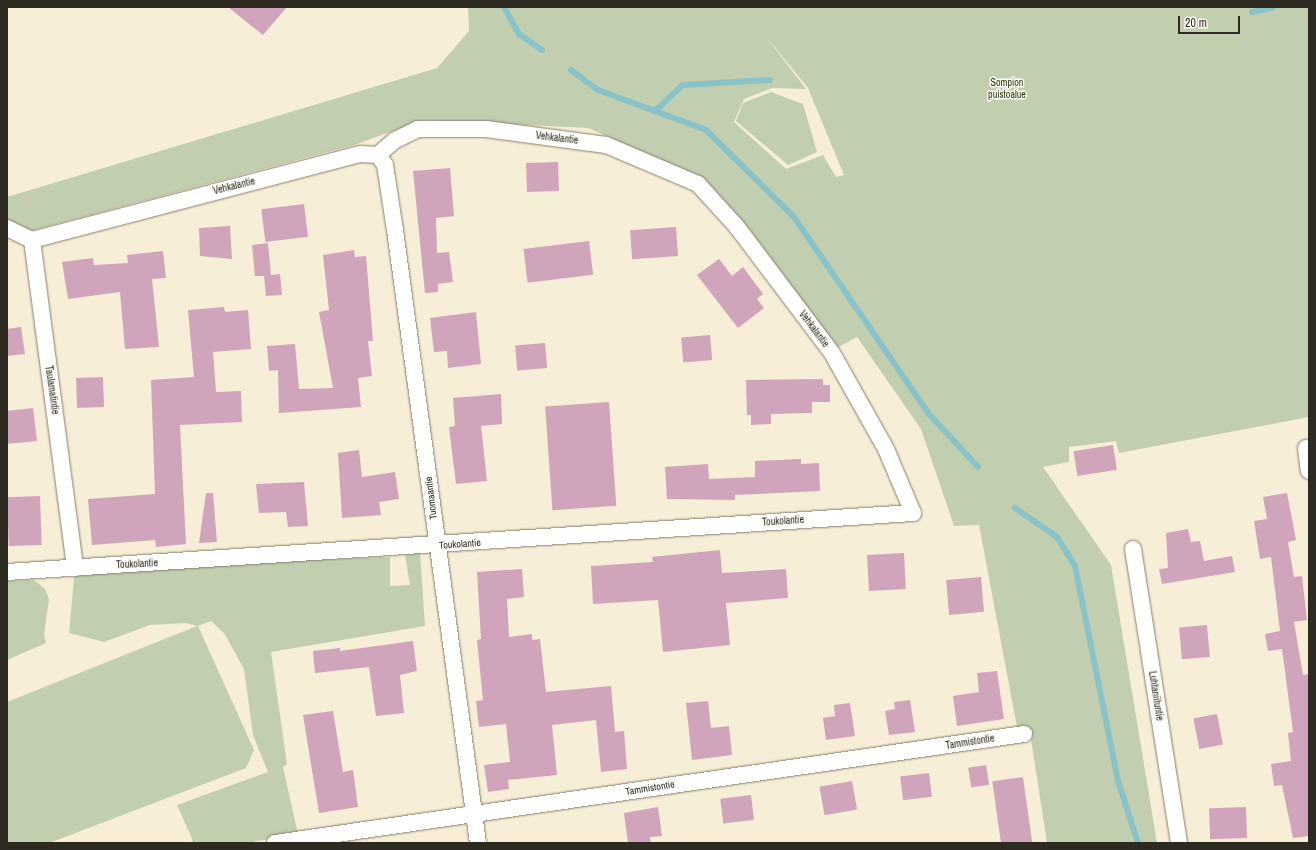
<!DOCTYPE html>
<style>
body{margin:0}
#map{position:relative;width:1316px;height:850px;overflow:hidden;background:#f7eed8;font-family:"Archivo Narrow",sans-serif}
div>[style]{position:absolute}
.green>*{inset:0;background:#c1ceb0}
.stream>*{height:6px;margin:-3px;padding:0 3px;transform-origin:3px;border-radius:3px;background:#89c3c8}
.building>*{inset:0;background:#d0a4bb;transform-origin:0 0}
.roads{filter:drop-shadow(0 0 1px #877f6b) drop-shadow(0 0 1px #877f6b)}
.minor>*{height:16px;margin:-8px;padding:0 8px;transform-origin:8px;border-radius:8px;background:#fff}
span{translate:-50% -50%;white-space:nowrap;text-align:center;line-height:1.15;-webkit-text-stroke:3px #fefcf7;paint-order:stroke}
.park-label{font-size:10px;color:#1f2f00}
.street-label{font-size:10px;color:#2d2a22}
.frame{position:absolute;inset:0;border:8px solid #2d2a22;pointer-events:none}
.scale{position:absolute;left:1178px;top:16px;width:62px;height:18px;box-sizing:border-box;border:2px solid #2d2a22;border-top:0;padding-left:5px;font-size:12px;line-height:14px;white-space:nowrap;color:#2d2a22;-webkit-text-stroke:3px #fefcf7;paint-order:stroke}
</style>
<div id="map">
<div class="green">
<div style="clip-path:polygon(evenodd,468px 7px,1309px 7px,1309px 417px,1119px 453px,1116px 441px,1069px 447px,1069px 462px,1043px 467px,1111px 565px,1157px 843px,1047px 843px,1031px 739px,1017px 727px,979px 525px,954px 526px,921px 429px,857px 337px,833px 350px,702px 178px,588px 128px,423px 120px,354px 145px,7px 237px,7px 197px,437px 68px,469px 31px,468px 7px,764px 34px,808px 88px,844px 175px,836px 177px,823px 155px,786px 169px,734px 122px,744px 99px,772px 88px,806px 89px,764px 34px)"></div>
<div style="clip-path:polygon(771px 92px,803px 104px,817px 152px,788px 165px,736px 121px,743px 103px)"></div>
<div style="clip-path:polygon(420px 553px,425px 626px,271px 652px,287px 764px,283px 767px,298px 834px,245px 843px,188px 843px,193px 841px,177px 805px,268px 772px,253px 735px,244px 669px,224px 633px,211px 621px,198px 626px,254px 750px,246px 768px,49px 843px,7px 843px,7px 702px,197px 626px,186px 623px,150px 625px,104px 642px,69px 633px,75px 568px,390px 557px,390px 586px,410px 585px,405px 555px)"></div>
<div style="clip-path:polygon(34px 580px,45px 589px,49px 599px,44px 635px,46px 643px,7px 660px,7px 581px)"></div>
</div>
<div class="stream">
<div style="left:504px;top:7px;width:31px;rotate:61deg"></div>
<div style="left:519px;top:34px;width:28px;rotate:35deg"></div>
<div style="left:1252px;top:12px;width:22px;rotate:-13deg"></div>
<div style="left:571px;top:70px;width:34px;rotate:37deg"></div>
<div style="left:598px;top:90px;width:115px;rotate:20.3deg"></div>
<div style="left:706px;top:130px;width:124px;rotate:44.7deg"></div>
<div style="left:794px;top:217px;width:239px;rotate:55.6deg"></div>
<div style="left:929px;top:414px;width:72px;rotate:47.2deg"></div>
<div style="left:655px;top:111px;width:38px;rotate:-43deg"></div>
<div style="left:683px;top:85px;width:87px;rotate:-3.3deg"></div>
<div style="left:1015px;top:508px;width:51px;rotate:34.6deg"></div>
<div style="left:1057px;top:537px;width:34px;rotate:58deg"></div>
<div style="left:1075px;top:566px;width:219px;rotate:78.7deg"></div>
<div style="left:1118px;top:781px;width:65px;rotate:72.1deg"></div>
</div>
<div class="building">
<div style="clip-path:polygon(228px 7px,287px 7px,263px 35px)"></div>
<div style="left:558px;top:162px;width:29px;height:32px;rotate:88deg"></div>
<div style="clip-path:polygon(450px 168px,454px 216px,436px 218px,437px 253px,449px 252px,453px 282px,438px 284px,438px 292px,425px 293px,413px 171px)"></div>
<div style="left:304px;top:204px;width:33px;height:43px;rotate:83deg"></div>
<div style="clip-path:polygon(230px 226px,232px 259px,200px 256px,199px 228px)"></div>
<div style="left:676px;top:227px;width:29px;height:46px;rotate:86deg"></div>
<div style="left:589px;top:241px;width:34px;height:66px;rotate:83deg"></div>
<div style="clip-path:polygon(268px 243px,271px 275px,280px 274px,282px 295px,266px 296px,264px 276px,255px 276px,252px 245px)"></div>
<div style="clip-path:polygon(354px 250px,355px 257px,366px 256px,373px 341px,368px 341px,372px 376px,358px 378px,361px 407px,279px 413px,278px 370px,269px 371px,267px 346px,295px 344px,299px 389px,333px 388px,319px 312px,329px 310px,323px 255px)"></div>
<div style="clip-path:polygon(163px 251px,166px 278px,152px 279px,159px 347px,125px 349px,120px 292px,68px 299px,62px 262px,93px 258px,94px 265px,128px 263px,127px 255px)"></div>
<div style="clip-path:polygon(719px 259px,732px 276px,743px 267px,763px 294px,757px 299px,764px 308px,738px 328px,697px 275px)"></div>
<div style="clip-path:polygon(224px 307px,225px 312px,248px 310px,251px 349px,213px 352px,216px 392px,241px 391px,242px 422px,180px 425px,186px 544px,156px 547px,155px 540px,92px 545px,88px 499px,155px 494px,151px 380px,194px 377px,188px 310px)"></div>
<div style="clip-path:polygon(476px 312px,481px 364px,448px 368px,447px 351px,434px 352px,430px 318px)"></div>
<div style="clip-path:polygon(21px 327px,25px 354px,7px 356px,7px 329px)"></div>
<div style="left:710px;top:335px;width:25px;height:29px;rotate:85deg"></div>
<div style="left:545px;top:343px;width:25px;height:30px;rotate:85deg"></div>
<div style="left:103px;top:377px;width:30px;height:27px;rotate:88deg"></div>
<div style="clip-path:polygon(823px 379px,823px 385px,830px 385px,830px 402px,812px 402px,812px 413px,771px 414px,771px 424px,751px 425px,751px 415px,747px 415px,746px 380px)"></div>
<div style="clip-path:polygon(501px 394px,502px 424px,481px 426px,487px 481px,456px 484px,449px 427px,455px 426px,453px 398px)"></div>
<div style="left:609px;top:402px;width:104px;height:64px;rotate:86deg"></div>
<div style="clip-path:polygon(33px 408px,37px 441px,7px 444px,7px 411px)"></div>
<div style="left:1113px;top:445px;width:25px;height:40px;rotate:81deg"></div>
<div style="clip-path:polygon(359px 450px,362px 477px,395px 472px,399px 499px,379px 502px,381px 515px,342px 518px,338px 453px)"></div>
<div style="clip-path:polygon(801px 459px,801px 464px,819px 463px,820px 491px,735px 495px,735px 500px,667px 499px,665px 467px,708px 464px,709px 479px,755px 477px,755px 461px)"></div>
<div style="clip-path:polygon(304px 482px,308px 526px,288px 527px,286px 512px,259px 513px,256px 484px)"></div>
<div style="clip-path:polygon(206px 493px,213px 493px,217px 542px,199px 543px)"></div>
<div style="clip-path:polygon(1287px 493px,1296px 540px,1288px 542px,1294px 577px,1302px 576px,1307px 620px,1294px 622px,1303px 675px,1309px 674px,1309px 836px,1293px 838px,1282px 785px,1274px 786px,1271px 764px,1291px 761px,1288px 733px,1293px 732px,1282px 649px,1268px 651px,1265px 634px,1280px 631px,1271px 557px,1260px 559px,1254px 521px,1267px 519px,1263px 497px)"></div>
<div style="left:40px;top:496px;width:49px;height:33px;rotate:88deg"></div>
<div style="clip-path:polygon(1188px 529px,1191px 542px,1200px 541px,1204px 561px,1232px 556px,1235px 572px,1162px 584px,1159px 569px,1168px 568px,1166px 533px)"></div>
<div style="clip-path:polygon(720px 550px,722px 573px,786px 569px,788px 598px,726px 603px,730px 645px,663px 652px,658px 600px,593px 604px,591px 566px,653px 562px,652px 557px)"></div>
<div style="left:904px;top:553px;width:36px;height:37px;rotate:87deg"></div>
<div style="clip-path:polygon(522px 569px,524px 597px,507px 599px,509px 637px,532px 634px,532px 640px,540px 639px,546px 692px,611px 686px,615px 732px,624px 731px,627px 769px,601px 772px,596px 720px,552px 725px,557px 775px,508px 780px,509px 789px,488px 792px,484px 765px,510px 762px,506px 724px,479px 727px,476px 701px,483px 700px,477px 640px,481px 639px,477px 572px)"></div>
<div style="left:981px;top:577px;width:35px;height:35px;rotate:85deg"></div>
<div style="left:1207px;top:625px;width:32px;height:28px;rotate:85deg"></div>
<div style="clip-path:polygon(413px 641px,417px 671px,400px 675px,404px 713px,376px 716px,369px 667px,315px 673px,313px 651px,340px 648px,340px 651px)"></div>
<div style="clip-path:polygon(997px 671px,1004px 719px,957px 726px,953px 696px,979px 692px,977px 673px)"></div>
<div style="clip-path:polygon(910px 700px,915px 732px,889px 735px,885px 711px,895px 709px,894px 702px)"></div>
<div style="clip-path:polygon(708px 701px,711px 728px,729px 726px,732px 755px,692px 760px,686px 703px)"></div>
<div style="clip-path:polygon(850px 703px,855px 736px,826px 740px,823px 718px,835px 716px,834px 705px)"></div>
<div style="clip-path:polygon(333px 711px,343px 772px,353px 770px,358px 807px,319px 813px,303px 715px)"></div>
<div style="left:1217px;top:714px;width:31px;height:24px;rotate:79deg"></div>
<div style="left:986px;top:765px;width:20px;height:18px;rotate:81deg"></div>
<div style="left:929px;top:773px;width:24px;height:29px;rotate:83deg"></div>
<div style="left:1023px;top:777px;width:67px;height:31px;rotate:82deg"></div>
<div style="left:852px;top:781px;width:29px;height:33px;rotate:80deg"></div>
<div style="left:751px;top:795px;width:25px;height:31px;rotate:83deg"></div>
<div style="clip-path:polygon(658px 807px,662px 836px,650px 837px,651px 843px,628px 843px,624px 813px)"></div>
<div style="left:1246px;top:807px;width:31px;height:37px;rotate:88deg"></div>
</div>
<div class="roads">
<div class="minor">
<div style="left:378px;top:155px;width:12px;rotate:55deg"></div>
<div style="left:385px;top:165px;width:66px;rotate:81.3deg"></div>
<div style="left:395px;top:230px;width:619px;rotate:82.29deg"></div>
<div style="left:7px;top:228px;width:28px;rotate:26deg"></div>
<div style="left:32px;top:240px;width:339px;rotate:-14.7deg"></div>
<div style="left:360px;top:154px;width:18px;rotate:3deg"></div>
<div style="left:32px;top:240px;width:331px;rotate:82.5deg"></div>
<div style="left:1306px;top:448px;width:23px;rotate:83deg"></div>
<div style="left:1133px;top:549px;width:298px;rotate:81.1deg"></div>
<div style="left:7px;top:572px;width:908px;rotate:-3.73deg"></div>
<div style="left:913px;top:513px;width:69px;rotate:-112.9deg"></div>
<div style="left:886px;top:449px;width:110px;rotate:-119.4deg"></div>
<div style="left:832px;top:353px;width:158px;rotate:-127deg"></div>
<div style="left:737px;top:227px;width:58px;rotate:-132.2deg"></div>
<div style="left:698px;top:184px;width:100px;rotate:-157deg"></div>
<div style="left:606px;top:145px;width:121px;rotate:-172.4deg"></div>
<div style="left:486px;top:129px;width:68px;rotate:180deg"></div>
<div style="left:418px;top:129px;width:25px;rotate:154deg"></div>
<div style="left:395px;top:140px;width:23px;rotate:139deg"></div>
<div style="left:275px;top:843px;width:757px;rotate:-8.28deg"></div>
</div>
</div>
<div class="park-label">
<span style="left:1007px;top:88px">Sompion<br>puistoalue</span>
</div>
<div class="street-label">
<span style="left:557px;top:138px;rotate:7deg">Vehkalantie</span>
<span style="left:234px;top:186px;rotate:-14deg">Vehkalantie</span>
<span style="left:814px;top:329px;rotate:53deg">Vehkalantie</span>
<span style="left:52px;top:390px;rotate:82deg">Taulamatintie</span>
<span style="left:431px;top:498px;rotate:-97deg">Tuomaantie</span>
<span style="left:783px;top:521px;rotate:-4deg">Toukolantie</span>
<span style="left:460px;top:544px;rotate:-4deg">Toukolantie</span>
<span style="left:137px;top:564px;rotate:-3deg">Toukolantie</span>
<span style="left:1156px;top:696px;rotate:81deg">Luhtaniituntie</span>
<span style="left:970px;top:742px;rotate:-9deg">Tammistontie</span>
<span style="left:650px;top:788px;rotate:-9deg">Tammistontie</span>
</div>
<div class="frame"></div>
<div class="scale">20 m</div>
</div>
